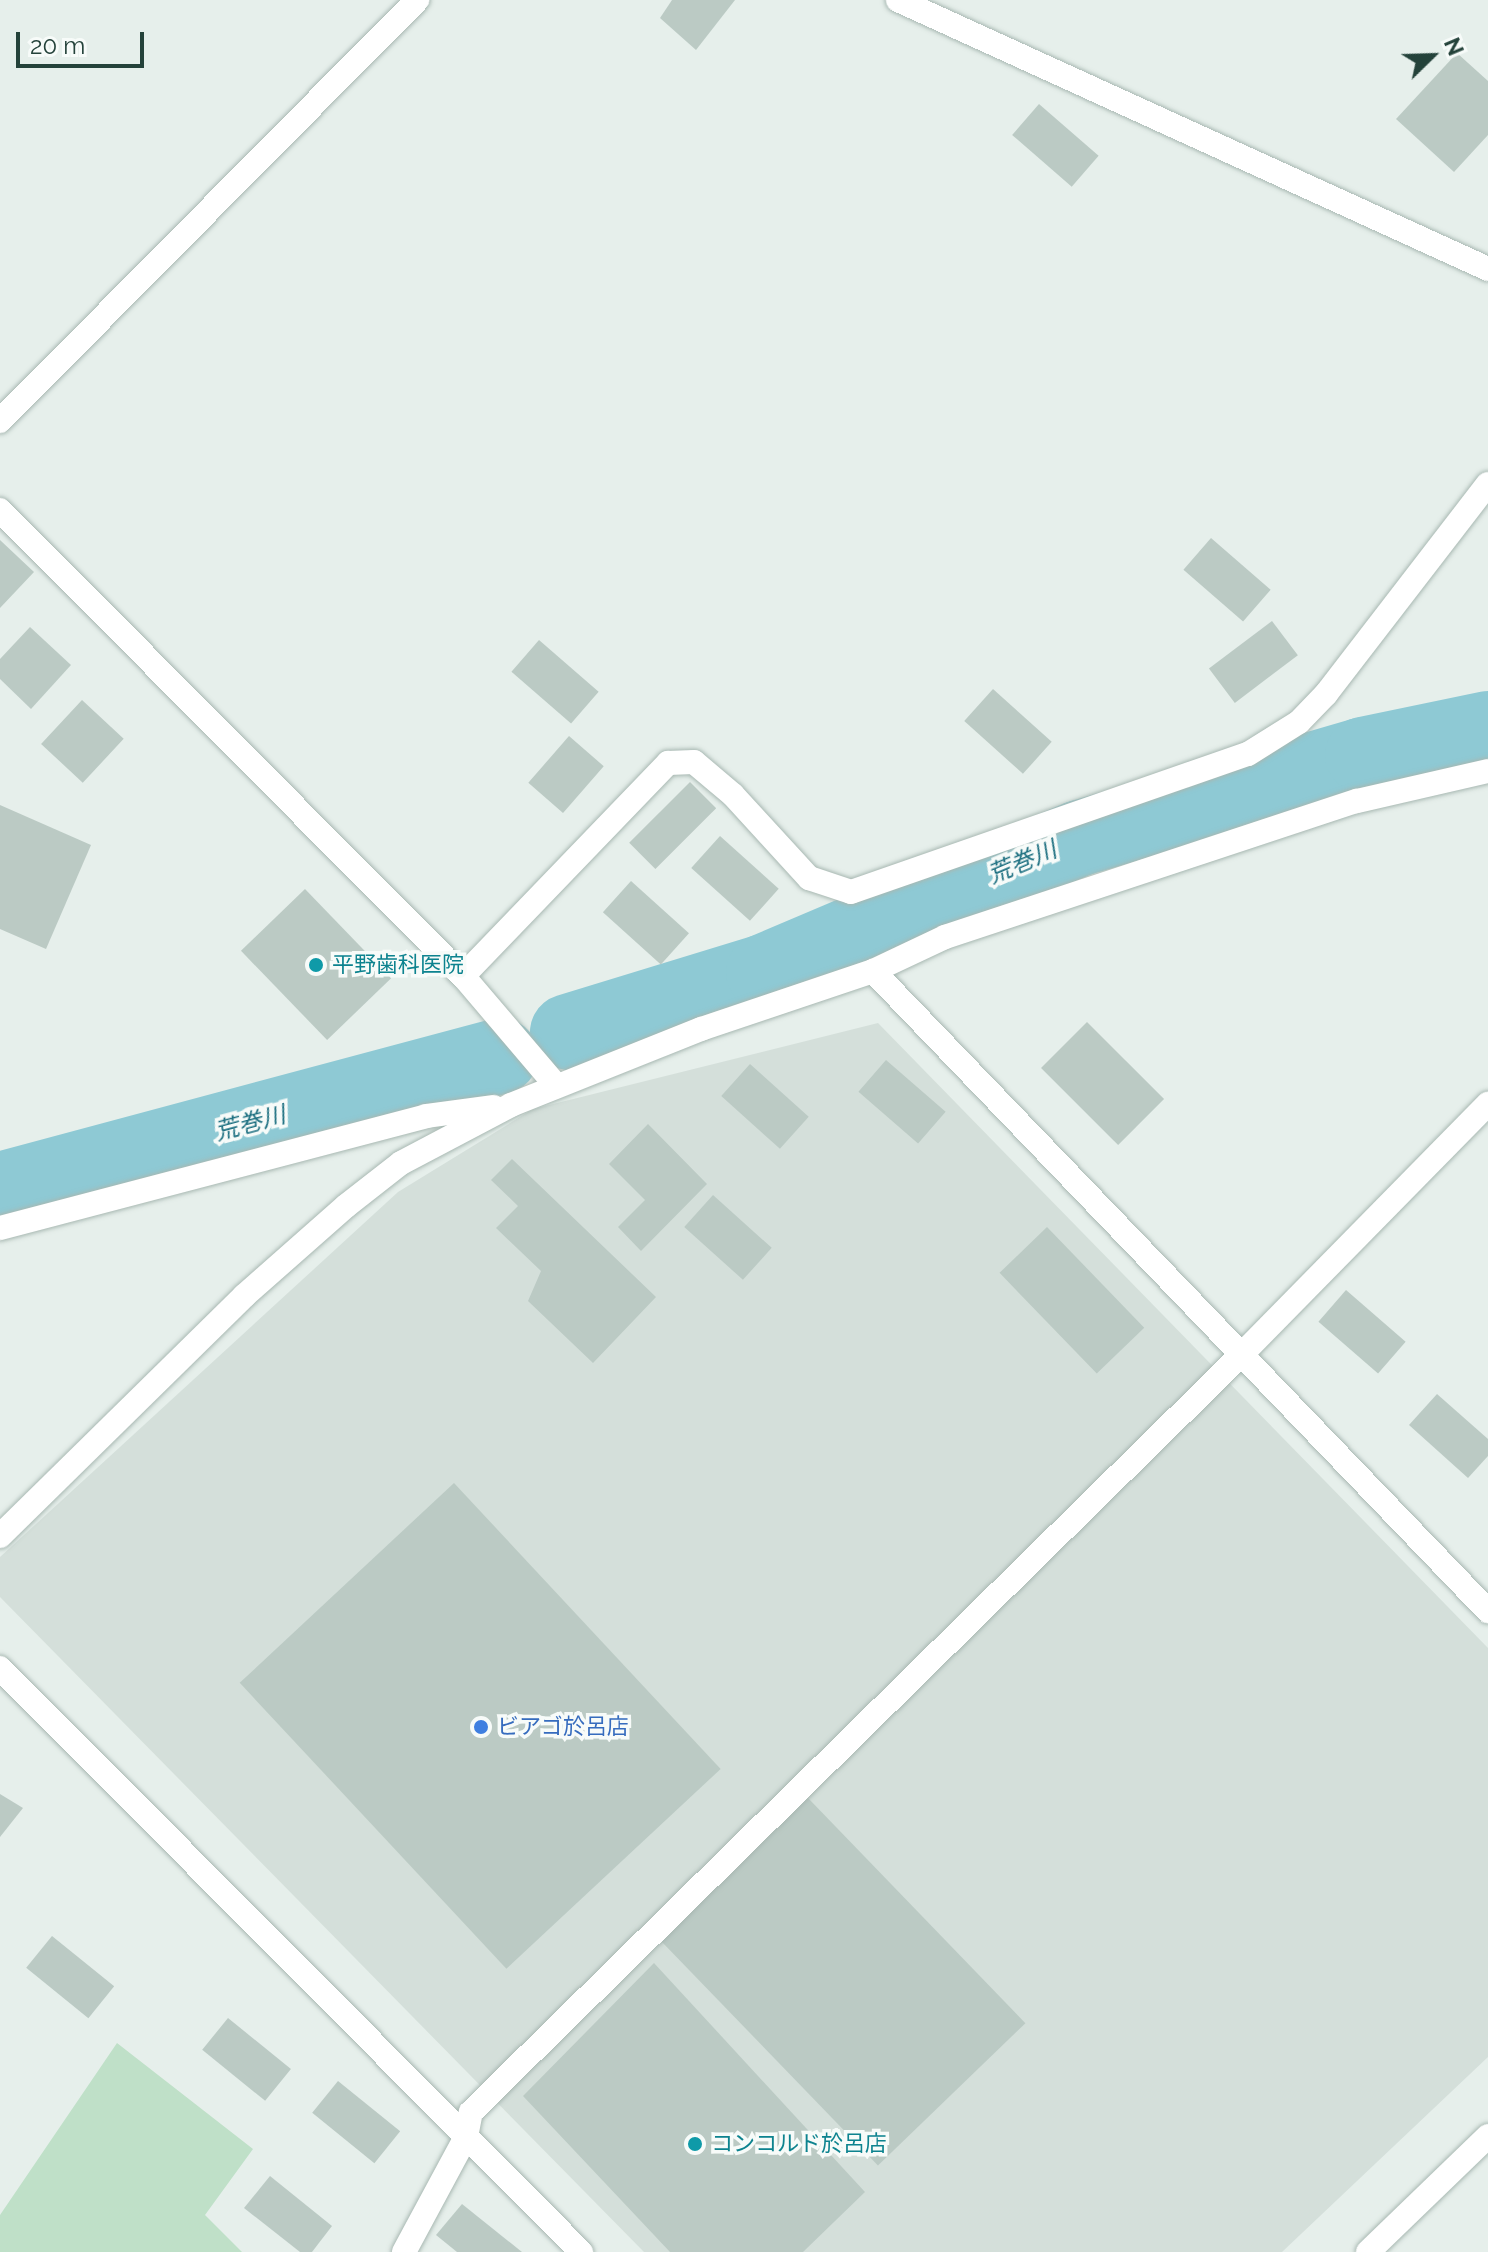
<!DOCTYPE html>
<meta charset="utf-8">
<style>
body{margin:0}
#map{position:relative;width:1488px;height:2252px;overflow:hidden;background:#e6efeb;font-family:Raleway,"Noto Sans JP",sans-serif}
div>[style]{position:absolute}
.built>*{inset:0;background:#d4dfda}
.green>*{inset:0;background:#bfe0c8}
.river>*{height:76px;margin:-38px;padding:0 38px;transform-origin:38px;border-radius:38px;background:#8ec9d4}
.building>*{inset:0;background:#bbcac4;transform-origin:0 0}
.roads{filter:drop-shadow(0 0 2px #a8b8b2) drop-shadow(0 0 2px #a8b8b2)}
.minor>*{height:24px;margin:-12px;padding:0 12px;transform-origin:12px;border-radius:12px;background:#fff}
.tertiary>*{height:24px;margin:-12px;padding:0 12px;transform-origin:12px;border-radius:12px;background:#fff}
.dots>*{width:22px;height:22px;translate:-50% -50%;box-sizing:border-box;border:4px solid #f7fbf9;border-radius:50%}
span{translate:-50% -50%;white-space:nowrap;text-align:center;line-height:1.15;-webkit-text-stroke:7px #f7fbf9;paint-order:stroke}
.culture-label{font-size:22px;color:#0d838f}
.left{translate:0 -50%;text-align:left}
.shop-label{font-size:22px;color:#366cbe}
.water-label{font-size:24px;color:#1c6f80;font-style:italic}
.north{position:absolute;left:1392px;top:16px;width:80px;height:80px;-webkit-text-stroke:6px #f7fbf9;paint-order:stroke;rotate:67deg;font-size:22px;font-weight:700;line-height:32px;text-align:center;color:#24423a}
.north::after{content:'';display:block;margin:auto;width:28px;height:36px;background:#24423a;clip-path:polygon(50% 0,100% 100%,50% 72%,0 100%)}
.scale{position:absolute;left:16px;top:32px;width:128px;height:36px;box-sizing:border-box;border:4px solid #24423a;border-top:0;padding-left:10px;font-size:24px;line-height:28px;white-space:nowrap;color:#24423a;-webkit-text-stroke:6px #f7fbf9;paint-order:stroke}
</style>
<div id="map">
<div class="built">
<div style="clip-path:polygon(878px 1023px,1488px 1648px,1488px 2057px,1282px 2252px,644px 2252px,0 1597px,0 1557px,398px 1192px,533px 1109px)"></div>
</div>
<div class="green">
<div style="clip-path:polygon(117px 2043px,253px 2149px,205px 2215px,242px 2252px,0 2252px,0 2215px)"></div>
</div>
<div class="river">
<div style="left:568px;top:1032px;width:205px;rotate:-17deg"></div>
<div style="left:764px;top:972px;width:343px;rotate:-23deg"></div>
<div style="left:1080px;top:838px;width:295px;rotate:-16.3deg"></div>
<div style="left:1363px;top:755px;width:128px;rotate:-11.7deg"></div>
<div style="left:0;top:1190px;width:518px;rotate:-15deg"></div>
</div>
<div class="building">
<div style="clip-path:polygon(672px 0,735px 0,696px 50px,660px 18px)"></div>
<div style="clip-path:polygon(1457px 53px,1488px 81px,1488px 135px,1454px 172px,1396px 119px)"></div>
<div style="left:1039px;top:104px;width:79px;height:41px;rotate:41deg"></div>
<div style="left:1211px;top:538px;width:79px;height:42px;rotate:41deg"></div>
<div style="clip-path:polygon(0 540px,34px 572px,0 608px)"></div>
<div style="left:1272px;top:621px;width:43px;height:79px;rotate:53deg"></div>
<div style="clip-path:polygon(30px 627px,71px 665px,31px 709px,0 679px,0 659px)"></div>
<div style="left:539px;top:640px;width:79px;height:42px;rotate:41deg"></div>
<div style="left:993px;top:689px;width:79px;height:43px;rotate:42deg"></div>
<div style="left:82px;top:700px;width:57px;height:60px;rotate:43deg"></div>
<div style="left:569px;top:736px;width:46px;height:62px;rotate:41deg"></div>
<div style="left:690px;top:782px;width:37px;height:86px;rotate:45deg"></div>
<div style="clip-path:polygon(0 805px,91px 845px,46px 949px,0 929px)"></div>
<div style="left:720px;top:836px;width:79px;height:43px;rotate:42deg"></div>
<div style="left:631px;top:881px;width:78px;height:42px;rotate:42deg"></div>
<div style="left:305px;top:889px;width:124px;height:89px;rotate:46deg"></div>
<div style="left:1087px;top:1022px;width:109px;height:65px;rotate:45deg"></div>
<div style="left:886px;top:1060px;width:79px;height:42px;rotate:41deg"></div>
<div style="left:750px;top:1064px;width:79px;height:43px;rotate:42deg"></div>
<div style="clip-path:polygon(648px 1124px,707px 1184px,641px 1251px,618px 1227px,645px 1200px,609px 1164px)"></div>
<div style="clip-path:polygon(512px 1159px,656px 1297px,593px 1363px,528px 1301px,541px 1271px,496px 1228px,518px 1206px,491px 1180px)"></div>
<div style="left:713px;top:1195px;width:79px;height:43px;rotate:42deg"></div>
<div style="left:1047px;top:1227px;width:140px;height:66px;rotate:46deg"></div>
<div style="left:1346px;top:1290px;width:79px;height:42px;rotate:41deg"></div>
<div style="clip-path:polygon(1437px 1394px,1488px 1439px,1488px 1456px,1468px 1478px,1409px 1425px)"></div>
<div style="left:454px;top:1483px;width:391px;height:293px;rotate:47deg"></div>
<div style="clip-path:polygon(0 1794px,23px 1808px,0 1837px)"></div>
<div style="left:808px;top:1798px;width:313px;height:205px;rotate:46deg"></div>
<div style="left:52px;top:1936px;width:80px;height:41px;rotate:39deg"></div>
<div style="clip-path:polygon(654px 1963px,865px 2192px,803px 2252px,670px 2252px,523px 2096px)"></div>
<div style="left:228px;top:2018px;width:81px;height:41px;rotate:39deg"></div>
<div style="left:338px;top:2081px;width:80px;height:41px;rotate:39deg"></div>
<div style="clip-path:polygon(270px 2176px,332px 2226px,312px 2252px,300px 2252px,244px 2208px)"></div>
<div style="clip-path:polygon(462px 2204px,522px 2252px,457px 2252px,436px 2235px)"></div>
</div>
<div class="roads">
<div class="minor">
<div style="left:898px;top:0;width:648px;rotate:24.51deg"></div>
<div style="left:0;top:421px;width:593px;rotate:-45.27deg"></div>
<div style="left:0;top:510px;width:657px;rotate:45.19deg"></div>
<div style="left:463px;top:976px;width:142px;rotate:49.6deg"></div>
<div style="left:873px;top:971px;width:888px;rotate:46.14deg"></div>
<div style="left:463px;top:976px;width:296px;rotate:-46.1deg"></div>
<div style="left:668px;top:763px;width:26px;rotate:-2deg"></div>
<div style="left:694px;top:762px;width:51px;rotate:40.2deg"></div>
<div style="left:733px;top:795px;width:113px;rotate:47.5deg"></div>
<div style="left:809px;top:878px;width:44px;rotate:18.4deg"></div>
<div style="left:851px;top:892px;width:420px;rotate:-19.2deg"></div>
<div style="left:1248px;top:754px;width:60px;rotate:-32.1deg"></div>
<div style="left:1299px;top:722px;width:39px;rotate:-46deg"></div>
<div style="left:1326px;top:694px;width:265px;rotate:-52.4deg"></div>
<div style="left:0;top:1228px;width:440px;rotate:-14.7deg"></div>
<div style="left:426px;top:1116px;width:68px;rotate:-7.7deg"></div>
<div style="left:0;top:1536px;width:342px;rotate:-44.5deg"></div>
<div style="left:244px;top:1296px;width:136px;rotate:-41.4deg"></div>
<div style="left:346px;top:1206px;width:70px;rotate:-38deg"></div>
<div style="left:401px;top:1163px;width:124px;rotate:-27.8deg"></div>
<div style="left:511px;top:1105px;width:205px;rotate:-21.8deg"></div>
<div style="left:701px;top:1029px;width:182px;rotate:-18.6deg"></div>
<div style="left:873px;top:971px;width:80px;rotate:-25.3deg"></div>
<div style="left:945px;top:937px;width:434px;rotate:-18.3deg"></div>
<div style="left:1357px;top:801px;width:134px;rotate:-12.9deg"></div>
<div style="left:404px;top:2252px;width:131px;rotate:-61.7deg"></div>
<div style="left:466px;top:2137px;width:25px;rotate:-79deg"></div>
<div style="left:471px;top:2112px;width:1081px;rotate:-44.51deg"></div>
<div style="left:1242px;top:1354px;width:351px;rotate:-45.5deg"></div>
<div style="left:1368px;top:2252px;width:167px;rotate:-44deg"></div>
</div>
<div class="tertiary">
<div style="left:0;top:1668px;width:824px;rotate:45.15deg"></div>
</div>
</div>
<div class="dots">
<div style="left:316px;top:965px;background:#0f9aa8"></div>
<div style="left:481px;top:1727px;background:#3f7fe0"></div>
<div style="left:695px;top:2144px;background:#0f9aa8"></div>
</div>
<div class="culture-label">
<span class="left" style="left:332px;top:965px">平野歯科医院</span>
<span class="left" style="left:711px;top:2144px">コンコルド於呂店</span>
</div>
<div class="shop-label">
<span class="left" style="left:497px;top:1727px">ビアゴ於呂店</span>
</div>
<div class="water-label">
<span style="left:1022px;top:862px;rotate:-23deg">荒巻川</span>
<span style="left:250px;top:1123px;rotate:-15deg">荒巻川</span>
</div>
<div class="north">N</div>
<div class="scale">20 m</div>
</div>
